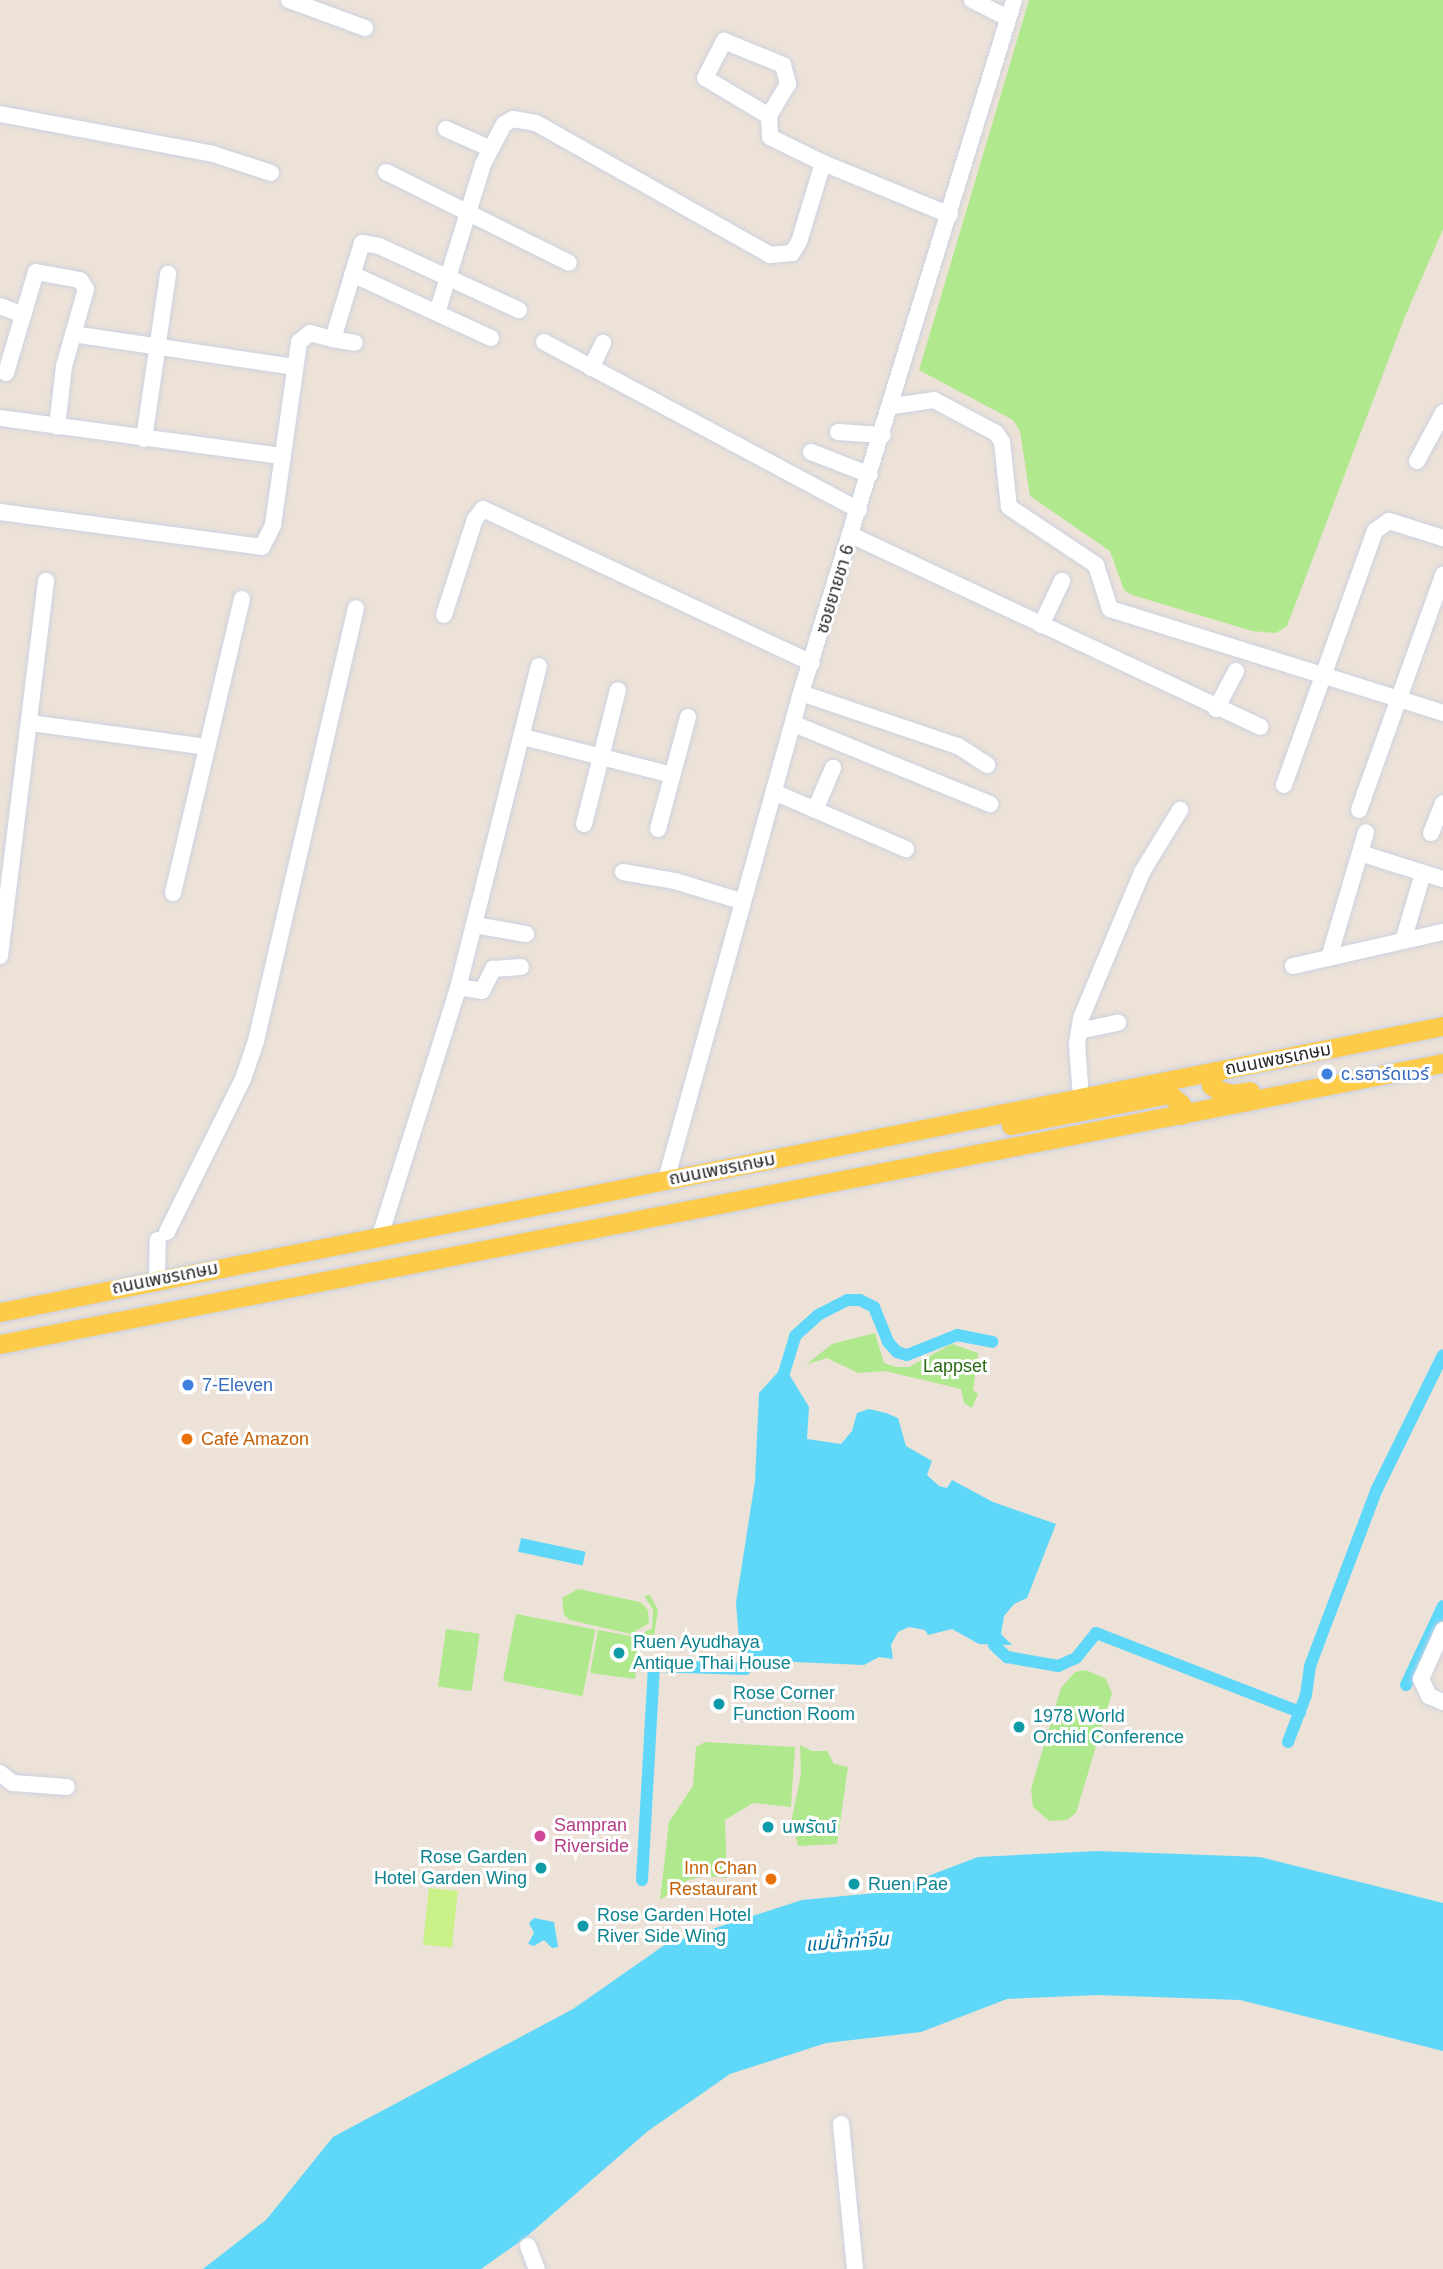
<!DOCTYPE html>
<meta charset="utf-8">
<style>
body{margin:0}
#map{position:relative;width:1443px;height:2269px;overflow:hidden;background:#ece2d7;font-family:Helvetica,"Noto Sans Thai",sans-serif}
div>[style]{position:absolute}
.green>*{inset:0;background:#b0e88d;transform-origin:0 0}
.pitch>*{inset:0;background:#c9f187;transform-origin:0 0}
.water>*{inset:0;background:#5ed7f9;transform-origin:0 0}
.canal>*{height:12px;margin:-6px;padding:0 6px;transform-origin:6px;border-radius:6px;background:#5ed7f9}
.roads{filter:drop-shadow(0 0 2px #ccd1e2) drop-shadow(0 0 2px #ccd1e2)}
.minor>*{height:16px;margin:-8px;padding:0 8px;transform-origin:8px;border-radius:8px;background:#fff}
.major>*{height:19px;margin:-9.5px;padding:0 9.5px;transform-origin:9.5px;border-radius:9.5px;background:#fdcb4a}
.dots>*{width:19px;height:19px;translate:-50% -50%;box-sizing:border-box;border:4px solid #fff;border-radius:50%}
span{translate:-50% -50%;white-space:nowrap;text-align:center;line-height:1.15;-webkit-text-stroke:6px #fff;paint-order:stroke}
.street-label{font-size:18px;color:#272727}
.shop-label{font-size:18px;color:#366cbe}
.left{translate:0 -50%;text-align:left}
.park-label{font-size:18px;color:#286912}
.food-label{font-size:18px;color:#c56008}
.right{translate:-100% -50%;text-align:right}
.culture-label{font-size:18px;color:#0d838f}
.hotel-label{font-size:18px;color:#b23c85}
.water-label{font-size:19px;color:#0171a1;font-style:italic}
</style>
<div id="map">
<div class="green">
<div style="clip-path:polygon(1029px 0,1443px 0,1443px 229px,1404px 319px,1287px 626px,1276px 633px,1252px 631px,1132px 595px,1124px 590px,1110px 551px,1030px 496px,1020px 431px,1013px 420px,919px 370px)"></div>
<div style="clip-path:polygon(875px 1333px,884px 1363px,896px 1367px,909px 1367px,952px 1344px,978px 1353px,973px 1390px,978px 1394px,972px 1408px,964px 1403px,961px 1389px,885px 1371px,858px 1373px,827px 1358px,807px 1364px,832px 1344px)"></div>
<div style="clip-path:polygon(578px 1589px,640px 1602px,648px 1610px,649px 1623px,631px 1634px,570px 1620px,564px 1615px,562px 1598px)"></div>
<div style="clip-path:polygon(650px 1595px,658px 1610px,652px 1649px,639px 1648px,635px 1679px,590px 1673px,598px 1630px,636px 1637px,652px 1628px,653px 1609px,644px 1596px)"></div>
<div style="left:516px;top:1614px;width:81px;height:68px;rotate:11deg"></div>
<div style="left:446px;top:1629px;width:34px;height:58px;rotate:8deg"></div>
<div style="clip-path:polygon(1086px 1670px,1106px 1679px,1112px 1693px,1076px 1813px,1067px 1820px,1049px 1821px,1033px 1807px,1031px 1789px,1061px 1688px,1075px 1672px)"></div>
<div style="clip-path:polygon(705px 1742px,795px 1747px,791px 1807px,753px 1803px,725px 1820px,727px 1878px,705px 1876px,688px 1880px,660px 1900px,669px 1822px,693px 1786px,696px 1747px)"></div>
<div style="clip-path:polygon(800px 1745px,812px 1751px,827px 1751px,834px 1764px,848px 1767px,837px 1844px,798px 1846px,792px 1818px,801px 1774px)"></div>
</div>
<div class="pitch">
<div style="left:429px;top:1888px;width:29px;height:57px;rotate:6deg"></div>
</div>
<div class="water">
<div style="clip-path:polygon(779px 1371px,789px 1374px,809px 1407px,807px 1439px,841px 1444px,852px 1431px,857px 1413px,869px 1409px,886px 1413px,898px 1418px,906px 1446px,932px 1461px,927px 1475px,939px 1486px,947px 1488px,952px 1480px,993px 1502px,1056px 1524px,1027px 1598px,1014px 1604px,1004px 1616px,1001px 1634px,1012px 1645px,979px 1644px,952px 1629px,928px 1635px,925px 1630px,909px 1627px,898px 1632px,891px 1645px,893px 1659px,879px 1657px,864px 1665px,771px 1661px,740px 1652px,736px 1603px,755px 1481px,759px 1393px)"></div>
<div style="left:521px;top:1538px;width:66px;height:14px;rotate:12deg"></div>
<div style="clip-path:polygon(1098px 1851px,1260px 1857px,1443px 1903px,1443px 2051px,1240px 2000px,1098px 1995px,1007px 1999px,921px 2032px,826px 2043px,730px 2074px,648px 2131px,525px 2238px,481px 2269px,203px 2269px,266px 2220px,333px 2137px,573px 2009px,666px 1944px,802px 1900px,886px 1892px,978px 1857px)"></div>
<div style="clip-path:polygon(534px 1918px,554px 1922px,558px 1947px,552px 1948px,544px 1940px,534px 1946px,528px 1944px,534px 1933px,529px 1923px)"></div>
</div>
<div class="canal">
<div style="left:784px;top:1373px;width:39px;rotate:-73deg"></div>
<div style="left:795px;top:1336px;width:31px;rotate:-42deg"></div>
<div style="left:818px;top:1315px;width:33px;rotate:-27deg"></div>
<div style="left:847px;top:1300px;width:13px"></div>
<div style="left:860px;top:1300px;width:16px;rotate:27deg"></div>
<div style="left:874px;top:1307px;width:38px;rotate:68deg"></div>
<div style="left:888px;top:1342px;width:13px;rotate:48deg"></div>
<div style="left:897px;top:1352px;width:10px;rotate:17deg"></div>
<div style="left:907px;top:1355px;width:54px;rotate:-21.8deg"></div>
<div style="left:957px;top:1335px;width:36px;rotate:11deg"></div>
<div style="left:994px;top:1645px;width:18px;rotate:43deg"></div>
<div style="left:1007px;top:1657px;width:52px;rotate:10deg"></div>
<div style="left:1058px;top:1666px;width:20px;rotate:-24deg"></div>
<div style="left:1076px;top:1658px;width:32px;rotate:-51deg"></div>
<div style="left:1096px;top:1633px;width:219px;rotate:21.2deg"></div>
<div style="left:1406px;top:1685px;width:87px;rotate:-64.9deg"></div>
<div style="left:1288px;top:1742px;width:50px;rotate:-69deg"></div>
<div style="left:1306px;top:1695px;width:29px;rotate:-82deg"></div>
<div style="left:1310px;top:1666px;width:189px;rotate:-69.3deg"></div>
<div style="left:1377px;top:1489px;width:149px;rotate:-63.8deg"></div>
<div style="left:642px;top:1880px;width:214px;rotate:-86.8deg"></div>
<div style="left:654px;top:1666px;width:91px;rotate:1.9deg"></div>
<div style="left:745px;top:1669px;width:16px;rotate:-55deg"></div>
</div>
<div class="roads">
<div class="minor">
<div style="left:289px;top:0;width:81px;rotate:20.2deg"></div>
<div style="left:972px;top:0;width:40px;rotate:26.6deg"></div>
<div style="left:0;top:114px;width:217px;rotate:10.6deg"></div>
<div style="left:213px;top:154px;width:61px;rotate:18.1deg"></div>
<div style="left:769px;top:116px;width:74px;rotate:-149.3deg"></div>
<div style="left:705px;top:78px;width:42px;rotate:-62.8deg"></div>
<div style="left:724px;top:41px;width:64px;rotate:22.1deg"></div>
<div style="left:783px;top:65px;width:20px;rotate:75deg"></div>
<div style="left:788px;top:84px;width:37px;rotate:121deg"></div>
<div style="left:769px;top:116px;width:21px;rotate:87deg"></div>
<div style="left:770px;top:137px;width:59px;rotate:26.1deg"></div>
<div style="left:446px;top:129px;width:47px;rotate:23.8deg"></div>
<div style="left:386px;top:172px;width:204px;rotate:26.4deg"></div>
<div style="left:352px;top:274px;width:153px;rotate:24.7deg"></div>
<div style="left:0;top:306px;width:25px;rotate:21deg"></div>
<div style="left:437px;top:313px;width:156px;rotate:-72.8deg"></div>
<div style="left:483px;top:164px;width:45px;rotate:-62.3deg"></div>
<div style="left:504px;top:124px;width:10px;rotate:-29deg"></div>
<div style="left:513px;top:119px;width:23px;rotate:10deg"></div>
<div style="left:536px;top:123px;width:269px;rotate:29.4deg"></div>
<div style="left:770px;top:255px;width:22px;rotate:-5deg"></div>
<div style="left:792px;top:253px;width:13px;rotate:-58deg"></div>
<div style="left:799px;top:242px;width:83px;rotate:-73.1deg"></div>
<div style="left:823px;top:163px;width:137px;rotate:22.3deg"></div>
<div style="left:73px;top:334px;width:223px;rotate:8.5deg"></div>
<div style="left:333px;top:339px;width:22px;rotate:10deg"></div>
<div style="left:544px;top:342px;width:357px;rotate:28.1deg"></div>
<div style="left:591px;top:368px;width:28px;rotate:-64deg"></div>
<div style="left:6px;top:373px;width:105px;rotate:-73.5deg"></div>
<div style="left:36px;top:272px;width:45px;rotate:10.3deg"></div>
<div style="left:80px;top:280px;width:11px;rotate:56deg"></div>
<div style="left:86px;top:289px;width:80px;rotate:105.9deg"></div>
<div style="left:64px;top:366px;width:61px;rotate:96.5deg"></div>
<div style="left:893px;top:406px;width:41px;rotate:-8.3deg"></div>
<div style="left:934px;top:400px;width:70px;rotate:28deg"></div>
<div style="left:996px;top:433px;width:11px;rotate:56deg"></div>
<div style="left:1002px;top:442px;width:65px;rotate:83.9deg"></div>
<div style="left:1009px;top:507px;width:105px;rotate:33.7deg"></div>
<div style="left:1096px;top:565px;width:46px;rotate:72.3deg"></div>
<div style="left:1110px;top:609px;width:349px;rotate:17.3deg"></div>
<div style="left:0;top:418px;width:285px;rotate:7.7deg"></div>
<div style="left:838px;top:432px;width:45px;rotate:3.8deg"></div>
<div style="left:144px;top:439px;width:167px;rotate:-81.7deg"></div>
<div style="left:811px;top:452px;width:63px;rotate:21.3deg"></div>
<div style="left:1417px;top:461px;width:55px;rotate:-61.6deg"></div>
<div style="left:0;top:512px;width:264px;rotate:7.6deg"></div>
<div style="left:262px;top:547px;width:25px;rotate:-63deg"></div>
<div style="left:273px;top:525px;width:185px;rotate:-81.9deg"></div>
<div style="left:299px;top:342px;width:14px;rotate:-39deg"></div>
<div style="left:310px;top:333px;width:24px;rotate:15deg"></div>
<div style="left:333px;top:339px;width:100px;rotate:-73.2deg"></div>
<div style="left:362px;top:243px;width:17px;rotate:10deg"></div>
<div style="left:379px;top:246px;width:154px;rotate:24.6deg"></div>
<div style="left:851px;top:535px;width:452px;rotate:25.1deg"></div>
<div style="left:444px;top:615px;width:101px;rotate:-72.1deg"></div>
<div style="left:475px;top:519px;width:13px;rotate:-51deg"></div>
<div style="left:483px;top:509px;width:363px;rotate:25.1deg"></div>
<div style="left:1041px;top:625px;width:49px;rotate:-64.5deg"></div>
<div style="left:801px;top:693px;width:166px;rotate:18.7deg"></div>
<div style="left:958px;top:746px;width:35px;rotate:33deg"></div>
<div style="left:1216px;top:709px;width:43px;rotate:-62.2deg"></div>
<div style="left:30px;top:723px;width:179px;rotate:7.7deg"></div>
<div style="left:794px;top:724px;width:212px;rotate:22.2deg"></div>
<div style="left:523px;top:737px;width:154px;rotate:14.3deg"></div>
<div style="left:1284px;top:785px;width:270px;rotate:-70.3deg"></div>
<div style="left:1375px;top:531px;width:17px;rotate:-36deg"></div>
<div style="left:1389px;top:521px;width:57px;rotate:17.5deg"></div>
<div style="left:774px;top:792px;width:144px;rotate:23.4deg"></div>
<div style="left:815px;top:810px;width:46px;rotate:-66.8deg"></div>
<div style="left:1359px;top:810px;width:250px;rotate:-70.3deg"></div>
<div style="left:584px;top:824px;width:138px;rotate:-75.8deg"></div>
<div style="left:658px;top:829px;width:116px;rotate:-75deg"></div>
<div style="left:1431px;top:833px;width:32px;rotate:-68deg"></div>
<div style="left:1360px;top:853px;width:87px;rotate:17.4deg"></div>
<div style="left:623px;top:872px;width:53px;rotate:9.8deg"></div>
<div style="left:675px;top:881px;width:69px;rotate:16.9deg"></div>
<div style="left:173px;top:893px;width:302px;rotate:-76.8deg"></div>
<div style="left:475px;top:925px;width:52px;rotate:10deg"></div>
<div style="left:1403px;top:941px;width:71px;rotate:-73.6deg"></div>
<div style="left:0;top:956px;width:378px;rotate:-83deg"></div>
<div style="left:1329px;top:958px;width:131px;rotate:-73.6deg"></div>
<div style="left:1293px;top:966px;width:154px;rotate:-12.8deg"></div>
<div style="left:458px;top:987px;width:24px;rotate:9deg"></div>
<div style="left:482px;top:991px;width:25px;rotate:-63deg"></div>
<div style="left:493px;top:969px;width:28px;rotate:-4deg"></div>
<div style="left:1079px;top:1031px;width:40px;rotate:-12deg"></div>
<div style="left:1081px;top:1098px;width:54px;rotate:-94.2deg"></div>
<div style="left:1077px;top:1044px;width:26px;rotate:-81deg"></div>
<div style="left:1081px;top:1018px;width:158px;rotate:-67.3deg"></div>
<div style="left:1142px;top:872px;width:73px;rotate:-58.5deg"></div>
<div style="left:666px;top:1180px;width:505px;rotate:-74.51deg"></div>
<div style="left:801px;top:693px;width:725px;rotate:-72.91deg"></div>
<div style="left:167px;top:1232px;width:171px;rotate:-63.6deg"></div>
<div style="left:243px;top:1079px;width:40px;rotate:-71.1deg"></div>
<div style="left:256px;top:1041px;width:444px;rotate:-77deg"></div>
<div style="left:380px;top:1236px;width:256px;rotate:-72.5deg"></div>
<div style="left:457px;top:992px;width:336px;rotate:-75.9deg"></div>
<div style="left:157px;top:1279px;width:39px;rotate:-89deg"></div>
<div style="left:1443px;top:1630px;width:54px;rotate:114.2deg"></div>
<div style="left:1421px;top:1679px;width:19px;rotate:65deg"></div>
<div style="left:1429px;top:1696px;width:15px;rotate:23deg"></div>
<div style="left:0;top:1773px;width:16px;rotate:38deg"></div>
<div style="left:13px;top:1783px;width:54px;rotate:4.2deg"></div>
<div style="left:841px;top:2124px;width:146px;rotate:84.5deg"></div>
<div style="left:528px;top:2246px;width:25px;rotate:69deg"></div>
</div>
<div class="major">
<div style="left:1215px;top:1071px;width:15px;rotate:106deg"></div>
<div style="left:1211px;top:1085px;width:9px;rotate:36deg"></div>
<div style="left:1218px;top:1090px;width:15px;rotate:16deg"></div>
<div style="left:1232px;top:1094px;width:18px;rotate:-9deg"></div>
<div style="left:1011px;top:1125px;width:161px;rotate:-11.1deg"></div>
<div style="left:1169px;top:1094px;width:16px;rotate:40deg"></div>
<div style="left:1181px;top:1104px;width:11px;rotate:90deg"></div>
<div style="left:0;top:1312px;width:1471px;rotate:-11.21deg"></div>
<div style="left:0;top:1344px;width:1470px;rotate:-11.02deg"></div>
</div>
</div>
<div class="dots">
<div style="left:1327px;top:1074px;background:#3f7fe0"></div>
<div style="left:188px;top:1385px;background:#3f7fe0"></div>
<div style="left:187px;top:1439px;background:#e8710a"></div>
<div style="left:619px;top:1653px;background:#0f9aa8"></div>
<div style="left:719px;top:1704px;background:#0f9aa8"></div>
<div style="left:1019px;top:1727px;background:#0f9aa8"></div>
<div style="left:768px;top:1827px;background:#0f9aa8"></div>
<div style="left:540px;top:1836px;background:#d1479c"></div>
<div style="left:541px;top:1868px;background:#0f9aa8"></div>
<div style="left:771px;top:1879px;background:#e8710a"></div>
<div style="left:854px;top:1884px;background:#0f9aa8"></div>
<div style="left:583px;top:1926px;background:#0f9aa8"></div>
</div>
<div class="street-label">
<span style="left:835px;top:589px;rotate:-73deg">ซอยยายชา 6</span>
<span style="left:1278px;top:1059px;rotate:-11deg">ถนนเพชรเกษม</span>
<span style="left:722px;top:1169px;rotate:-11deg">ถนนเพชรเกษม</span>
<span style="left:165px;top:1278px;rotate:-11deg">ถนนเพชรเกษม</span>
</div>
<div class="shop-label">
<span class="left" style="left:1341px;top:1074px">c.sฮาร์ดแวร์</span>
<span class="left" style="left:202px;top:1385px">7-Eleven</span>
</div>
<div class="park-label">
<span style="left:955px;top:1366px">Lappset</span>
</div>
<div class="food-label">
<span class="left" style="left:201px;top:1439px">Café Amazon</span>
<span class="right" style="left:757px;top:1879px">Inn Chan<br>Restaurant</span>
</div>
<div class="culture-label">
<span class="left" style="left:633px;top:1653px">Ruen Ayudhaya<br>Antique Thai House</span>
<span class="left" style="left:733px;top:1704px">Rose Corner<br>Function Room</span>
<span class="left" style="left:1033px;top:1727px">1978 World<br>Orchid Conference</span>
<span class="left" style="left:782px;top:1827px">นพรัตน์</span>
<span class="right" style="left:527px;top:1868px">Rose Garden<br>Hotel Garden Wing</span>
<span class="left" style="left:868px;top:1884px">Ruen Pae</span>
<span class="left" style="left:597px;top:1926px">Rose Garden Hotel<br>River Side Wing</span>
</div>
<div class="hotel-label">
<span class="left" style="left:554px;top:1836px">Sampran<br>Riverside</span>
</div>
<div class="water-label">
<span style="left:847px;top:1942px;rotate:-4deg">แม่น้ำท่าจีน</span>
</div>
</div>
